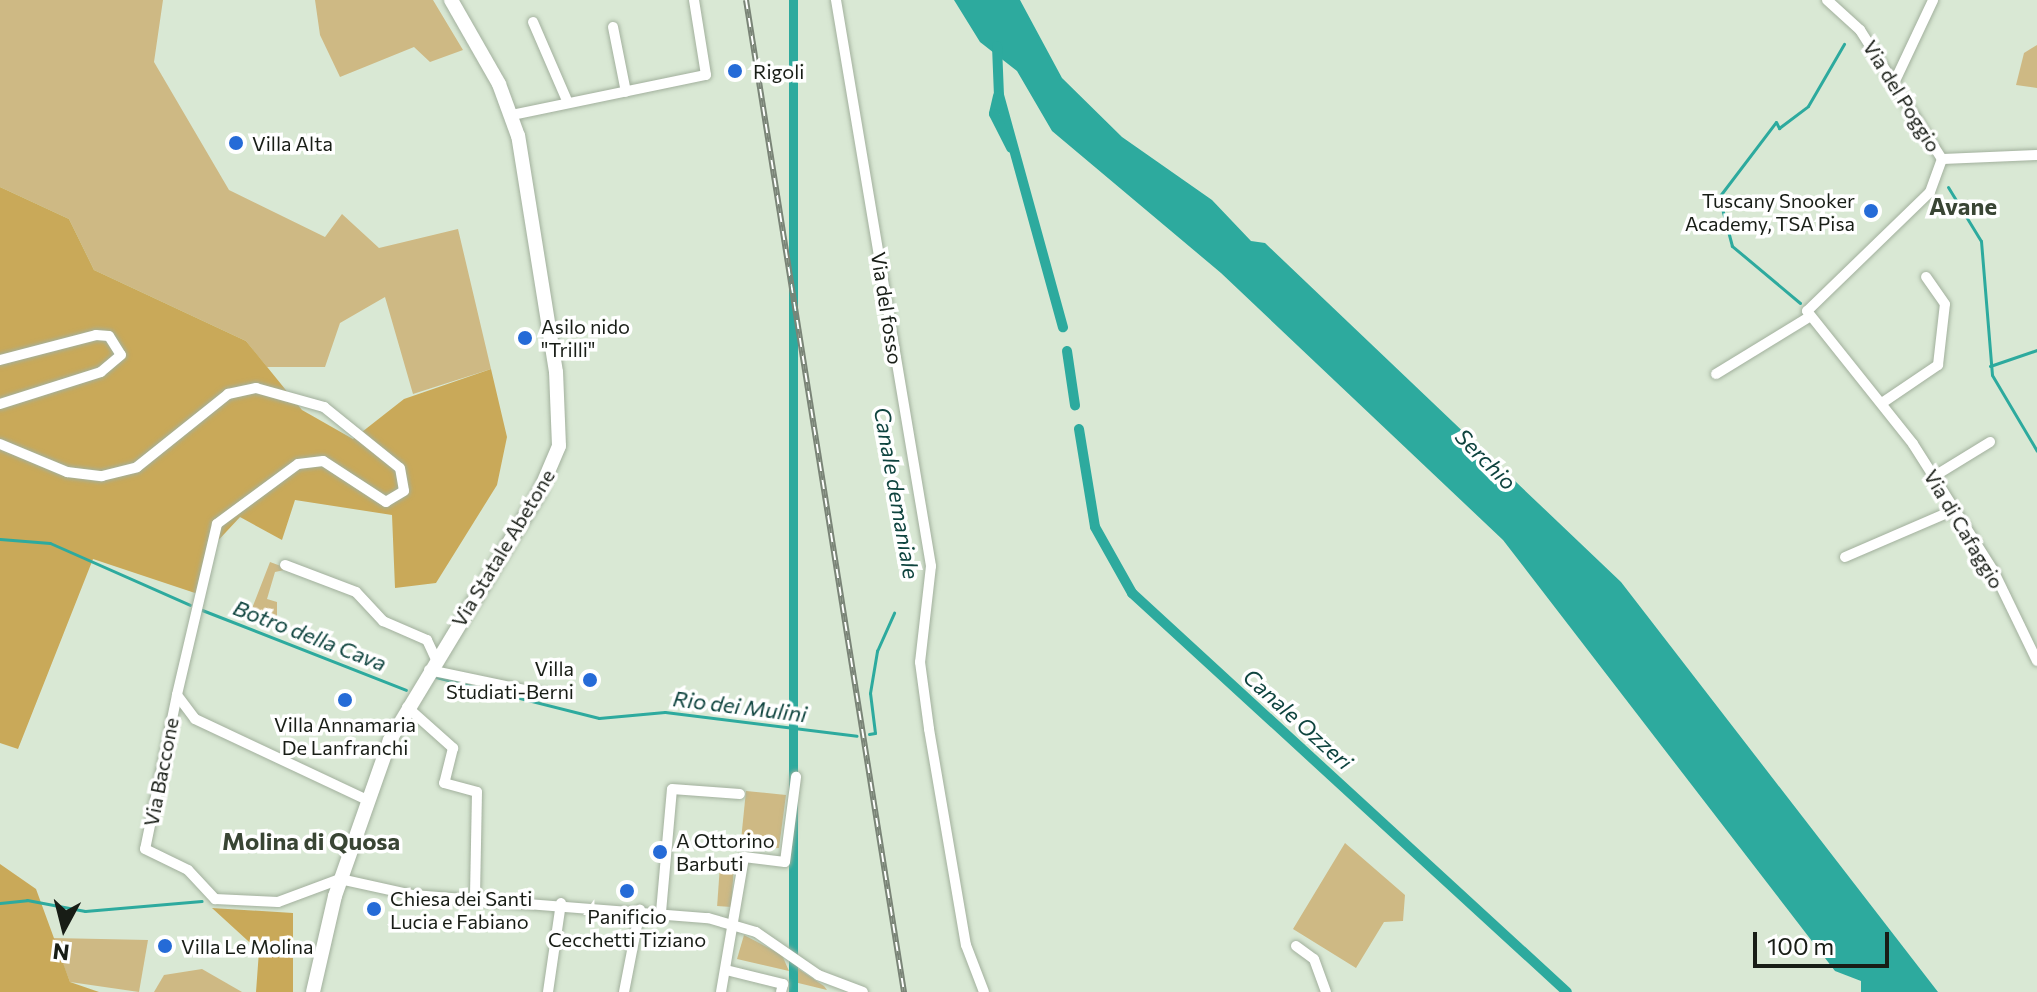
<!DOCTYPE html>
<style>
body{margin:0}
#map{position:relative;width:2037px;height:992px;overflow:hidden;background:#d9e8d4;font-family:Commissioner,sans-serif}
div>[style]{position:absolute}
.green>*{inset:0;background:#ceb984;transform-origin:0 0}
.forest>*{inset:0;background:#c9a959}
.water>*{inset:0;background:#2daa9e;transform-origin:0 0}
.stream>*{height:3px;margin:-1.5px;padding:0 1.5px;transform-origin:1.5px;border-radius:1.5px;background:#2daa9e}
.canal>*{height:10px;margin:-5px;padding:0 5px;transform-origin:5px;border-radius:5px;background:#2daa9e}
.roads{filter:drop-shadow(0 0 2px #a2b09d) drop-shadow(0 0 2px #a2b09d)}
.minor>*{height:10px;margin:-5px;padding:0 5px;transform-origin:5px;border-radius:5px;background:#fff}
.major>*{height:14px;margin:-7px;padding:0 7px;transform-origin:7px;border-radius:7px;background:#fff}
.rail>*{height:6px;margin-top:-3px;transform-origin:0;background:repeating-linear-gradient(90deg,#fff 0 9px,#7a8477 0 18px);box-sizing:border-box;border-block:2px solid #7a8477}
.dots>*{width:22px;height:22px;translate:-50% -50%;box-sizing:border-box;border:4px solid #fff;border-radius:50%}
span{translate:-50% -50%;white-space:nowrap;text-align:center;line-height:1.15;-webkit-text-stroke:7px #fff;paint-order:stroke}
.poi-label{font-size:20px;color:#181d16}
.left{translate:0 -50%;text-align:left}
.right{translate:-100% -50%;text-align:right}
.street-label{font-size:20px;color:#181d16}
.water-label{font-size:22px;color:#0f443f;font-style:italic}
.quarter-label{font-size:24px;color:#394534;font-weight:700}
.north{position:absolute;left:24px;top:888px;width:80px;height:80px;-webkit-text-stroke:6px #fff;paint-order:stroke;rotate:187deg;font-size:22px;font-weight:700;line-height:32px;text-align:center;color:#181d16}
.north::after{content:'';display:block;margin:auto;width:28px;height:36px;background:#181d16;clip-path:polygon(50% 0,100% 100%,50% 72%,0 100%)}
.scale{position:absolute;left:1753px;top:932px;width:136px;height:36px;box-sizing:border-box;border:4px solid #181d16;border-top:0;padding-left:10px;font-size:24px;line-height:28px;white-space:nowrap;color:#181d16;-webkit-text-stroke:6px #fff;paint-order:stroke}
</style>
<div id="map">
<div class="green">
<div style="clip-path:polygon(0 0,163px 0,154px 62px,229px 190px,325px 237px,342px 214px,379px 248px,458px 229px,491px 369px,413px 394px,385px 297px,340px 323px,325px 367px,267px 367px,246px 341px,94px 270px,69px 219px,0 187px)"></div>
<div style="clip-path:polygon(315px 0,433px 0,463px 50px,430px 62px,414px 47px,340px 77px,320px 35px)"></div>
<div style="clip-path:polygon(2037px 45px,2037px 88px,2016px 85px,2024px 53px)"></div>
<div style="clip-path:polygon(270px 562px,289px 569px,275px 572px,267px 599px,277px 602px,277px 617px,251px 611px)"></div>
<div style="clip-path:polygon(746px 791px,786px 795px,779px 848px,740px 850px)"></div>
<div style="clip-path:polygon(1345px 843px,1405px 895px,1403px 921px,1384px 922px,1356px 968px,1293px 929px)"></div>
<div style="left:720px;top:865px;width:14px;height:41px;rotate:4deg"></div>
<div style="clip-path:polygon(744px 935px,782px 955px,789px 971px,737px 959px)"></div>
<div style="clip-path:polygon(53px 938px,148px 940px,139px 992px,70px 982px)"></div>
<div style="clip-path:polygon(794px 966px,824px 986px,827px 990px,790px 981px)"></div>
<div style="clip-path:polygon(202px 969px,242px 992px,154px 992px,164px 975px)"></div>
</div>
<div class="forest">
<div style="clip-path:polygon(0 187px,69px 219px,94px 270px,246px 341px,302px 410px,353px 439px,404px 399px,491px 369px,507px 437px,497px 485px,436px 583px,395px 588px,392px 515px,295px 500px,282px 540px,240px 517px,213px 546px,201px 595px,93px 559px,18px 749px,0 743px)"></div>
<div style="clip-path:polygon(0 864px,36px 889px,70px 982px,99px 992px,0 992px)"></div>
<div style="clip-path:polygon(212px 908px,293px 913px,293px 992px,256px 992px,259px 951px)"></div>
</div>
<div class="water">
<div style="left:789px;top:0;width:9px;height:1006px"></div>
<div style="clip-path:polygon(954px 0,1020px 0,1062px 78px,1122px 137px,1212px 200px,1251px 241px,1265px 243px,1621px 582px,1938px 992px,1861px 992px,1861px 981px,1835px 971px,1503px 540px,1221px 273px,1052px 131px,1017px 71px,980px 42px)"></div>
</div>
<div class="stream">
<div style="left:1948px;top:187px;width:63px;rotate:58.6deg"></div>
<div style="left:1981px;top:241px;width:134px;rotate:85.3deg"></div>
<div style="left:1992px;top:375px;width:88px;rotate:59.4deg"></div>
<div style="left:1800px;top:303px;width:89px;rotate:-140deg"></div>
<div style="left:1732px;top:246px;width:51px;rotate:-104.9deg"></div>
<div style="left:1719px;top:197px;width:94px;rotate:-52.8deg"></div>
<div style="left:1776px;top:122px;width:7px;rotate:63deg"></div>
<div style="left:1779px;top:128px;width:36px;rotate:-37deg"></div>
<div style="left:1808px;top:106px;width:72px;rotate:-59.9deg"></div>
<div style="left:1990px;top:366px;width:50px;rotate:-18.8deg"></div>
<div style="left:0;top:539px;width:50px;rotate:4.6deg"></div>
<div style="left:50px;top:543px;width:153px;rotate:23.9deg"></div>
<div style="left:202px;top:610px;width:219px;rotate:21.4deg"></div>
<div style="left:436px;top:677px;width:168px;rotate:14.1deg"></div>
<div style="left:599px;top:718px;width:66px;rotate:-5.2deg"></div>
<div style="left:665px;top:712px;width:193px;rotate:7.1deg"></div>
<div style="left:869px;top:734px;width:6px;rotate:-9deg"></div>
<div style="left:875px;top:733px;width:40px;rotate:-97.1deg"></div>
<div style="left:870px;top:693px;width:43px;rotate:-80.5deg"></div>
<div style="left:877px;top:651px;width:42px;rotate:-65.9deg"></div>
<div style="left:0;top:903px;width:27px;rotate:-6deg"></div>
<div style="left:27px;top:900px;width:59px;rotate:10.7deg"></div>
<div style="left:85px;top:911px;width:117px;rotate:-4.9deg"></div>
</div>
<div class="canal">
<div style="left:997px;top:46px;width:49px;rotate:87.7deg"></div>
<div style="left:999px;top:95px;width:241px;rotate:74.6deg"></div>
<div style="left:998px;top:96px;width:18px;rotate:103deg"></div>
<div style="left:994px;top:114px;width:38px;rotate:63deg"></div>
<div style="left:1067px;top:351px;width:55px;rotate:81.6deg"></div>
<div style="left:1079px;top:429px;width:99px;rotate:80.7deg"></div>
<div style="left:1095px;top:527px;width:76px;rotate:60.7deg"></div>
<div style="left:1132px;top:593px;width:590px;rotate:42.53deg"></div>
</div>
<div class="roads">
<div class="minor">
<div style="left:836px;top:0;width:574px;rotate:80.47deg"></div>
<div style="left:931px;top:566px;width:97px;rotate:96.5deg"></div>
<div style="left:920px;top:662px;width:68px;rotate:82.3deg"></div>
<div style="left:929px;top:729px;width:219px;rotate:80.3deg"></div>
<div style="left:966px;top:945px;width:50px;rotate:69deg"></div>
<div style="left:1827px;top:0;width:45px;rotate:42.3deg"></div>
<div style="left:1860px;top:30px;width:153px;rotate:57.6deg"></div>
<div style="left:533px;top:22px;width:88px;rotate:66.6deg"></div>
<div style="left:613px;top:27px;width:66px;rotate:78.7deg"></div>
<div style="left:1894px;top:83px;width:92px;rotate:-64.8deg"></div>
<div style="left:512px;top:115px;width:198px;rotate:-11.7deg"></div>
<div style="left:706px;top:75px;width:76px;rotate:-99.1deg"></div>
<div style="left:1942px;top:159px;width:35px;rotate:110deg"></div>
<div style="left:1930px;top:192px;width:171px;rotate:135.9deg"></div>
<div style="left:1807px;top:311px;width:170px;rotate:51.4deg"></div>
<div style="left:1913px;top:444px;width:149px;rotate:57.6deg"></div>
<div style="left:1993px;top:570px;width:101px;rotate:64.2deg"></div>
<div style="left:1942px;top:159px;width:95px;rotate:-2.4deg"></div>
<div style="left:0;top:360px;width:99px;rotate:-14.6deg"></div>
<div style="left:96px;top:335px;width:13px;rotate:4deg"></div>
<div style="left:109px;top:336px;width:22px;rotate:58deg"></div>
<div style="left:121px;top:355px;width:26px;rotate:140deg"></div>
<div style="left:101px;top:372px;width:106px;rotate:162.4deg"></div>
<div style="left:1716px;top:374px;width:109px;rotate:-31.5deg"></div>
<div style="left:1882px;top:403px;width:68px;rotate:-34.2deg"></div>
<div style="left:1938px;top:365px;width:61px;rotate:-83.5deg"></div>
<div style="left:1945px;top:304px;width:33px;rotate:-125deg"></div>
<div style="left:0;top:444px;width:73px;rotate:22.7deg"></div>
<div style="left:67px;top:472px;width:35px;rotate:7deg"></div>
<div style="left:102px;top:476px;width:36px;rotate:-14deg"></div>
<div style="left:137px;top:467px;width:117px;rotate:-38.7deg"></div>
<div style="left:228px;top:394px;width:29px;rotate:-12deg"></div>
<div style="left:256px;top:388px;width:71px;rotate:15.6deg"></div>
<div style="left:324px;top:407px;width:97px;rotate:38.8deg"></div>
<div style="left:400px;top:468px;width:23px;rotate:80deg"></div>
<div style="left:404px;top:491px;width:21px;rotate:149deg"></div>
<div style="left:386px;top:502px;width:75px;rotate:-146.9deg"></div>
<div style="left:323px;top:461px;width:25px;rotate:173deg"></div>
<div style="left:298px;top:464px;width:101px;rotate:143.5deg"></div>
<div style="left:217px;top:524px;width:176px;rotate:103.2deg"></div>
<div style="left:177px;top:695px;width:30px;rotate:53deg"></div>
<div style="left:195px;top:719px;width:190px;rotate:25.2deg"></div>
<div style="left:1933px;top:477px;width:67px;rotate:-31.6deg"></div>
<div style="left:1845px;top:557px;width:119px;rotate:-23.3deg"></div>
<div style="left:285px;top:565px;width:76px;rotate:20.8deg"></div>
<div style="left:356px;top:592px;width:40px;rotate:47deg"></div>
<div style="left:383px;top:621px;width:48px;rotate:23.4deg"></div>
<div style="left:427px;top:640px;width:21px;rotate:65deg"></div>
<div style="left:429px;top:670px;width:123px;rotate:11.8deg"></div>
<div style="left:177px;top:695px;width:157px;rotate:101.7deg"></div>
<div style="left:145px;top:849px;width:48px;rotate:26deg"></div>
<div style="left:188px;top:870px;width:40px;rotate:47deg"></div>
<div style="left:215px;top:899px;width:63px;rotate:2.7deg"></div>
<div style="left:278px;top:902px;width:66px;rotate:-20.4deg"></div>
<div style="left:340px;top:879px;width:75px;rotate:12.4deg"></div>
<div style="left:413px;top:895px;width:296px;rotate:4.5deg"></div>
<div style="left:708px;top:918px;width:50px;rotate:16.3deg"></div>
<div style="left:756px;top:932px;width:75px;rotate:34.7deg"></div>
<div style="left:818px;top:975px;width:48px;rotate:20.7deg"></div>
<div style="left:407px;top:707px;width:62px;rotate:41.7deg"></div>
<div style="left:453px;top:748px;width:36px;rotate:104deg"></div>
<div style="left:444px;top:783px;width:34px;rotate:15deg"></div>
<div style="left:477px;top:792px;width:106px;rotate:91.1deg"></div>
<div style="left:661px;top:912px;width:123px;rotate:-84.9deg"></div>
<div style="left:672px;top:789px;width:68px;rotate:4.2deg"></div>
<div style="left:1296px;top:946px;width:22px;rotate:36deg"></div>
<div style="left:1314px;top:959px;width:35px;rotate:70deg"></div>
<div style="left:726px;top:970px;width:59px;rotate:13.8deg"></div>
<div style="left:783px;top:984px;width:8px;rotate:104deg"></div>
<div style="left:548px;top:992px;width:90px;rotate:-81.7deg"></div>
<div style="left:624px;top:992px;width:84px;rotate:-79deg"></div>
<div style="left:721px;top:992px;width:137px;rotate:-80.3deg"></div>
<div style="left:744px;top:857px;width:41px;rotate:7deg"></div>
<div style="left:785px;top:862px;width:86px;rotate:-82.6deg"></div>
</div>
<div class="major">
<div style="left:313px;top:992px;width:98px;rotate:-77.1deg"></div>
<div style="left:335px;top:896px;width:165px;rotate:-70.6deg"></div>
<div style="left:390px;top:740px;width:288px;rotate:-58.9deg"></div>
<div style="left:539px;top:493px;width:51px;rotate:-66.9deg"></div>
<div style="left:559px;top:446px;width:74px;rotate:-92.3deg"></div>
<div style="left:556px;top:372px;width:239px;rotate:-99.1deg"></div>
<div style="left:518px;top:136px;width:55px;rotate:-110.1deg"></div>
<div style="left:499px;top:84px;width:97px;rotate:-119.7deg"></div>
</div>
</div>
<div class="rail">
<div style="left:746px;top:0;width:1005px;rotate:80.95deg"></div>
</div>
<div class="dots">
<div style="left:735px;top:71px;background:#256bd7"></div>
<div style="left:236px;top:143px;background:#256bd7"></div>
<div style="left:1871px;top:211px;background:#256bd7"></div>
<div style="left:525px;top:338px;background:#256bd7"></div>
<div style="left:590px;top:680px;background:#256bd7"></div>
<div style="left:345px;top:700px;background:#256bd7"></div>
<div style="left:660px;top:852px;background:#256bd7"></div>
<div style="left:627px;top:891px;background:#256bd7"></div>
<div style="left:374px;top:909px;background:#256bd7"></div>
<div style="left:165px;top:946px;background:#256bd7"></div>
</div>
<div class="poi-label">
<span class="left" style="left:753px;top:71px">Rigoli</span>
<span class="left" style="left:252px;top:143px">Villa Alta</span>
<span class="right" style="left:1855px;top:212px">Tuscany Snooker<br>Academy, TSA Pisa</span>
<span class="left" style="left:541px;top:338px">Asilo nido<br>"Trilli"</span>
<span class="right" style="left:574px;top:680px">Villa<br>Studiati-Berni</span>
<span style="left:345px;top:736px">Villa Annamaria<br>De Lanfranchi</span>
<span class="left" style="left:676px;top:852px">A Ottorino<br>Barbuti</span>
<span class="left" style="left:390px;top:910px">Chiesa dei Santi<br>Lucia e Fabiano</span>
<span style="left:627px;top:928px">Panificio<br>Cecchetti Tiziano</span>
<span class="left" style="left:181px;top:946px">Villa Le Molina</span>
</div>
<div class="street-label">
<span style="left:1902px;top:96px;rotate:58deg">Via del Poggio</span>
<span style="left:887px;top:308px;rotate:81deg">Via del fosso</span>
<span style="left:1964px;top:529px;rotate:59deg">Via di Cafaggio</span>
<span style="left:503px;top:548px;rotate:-59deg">Via Statale Abetone</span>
<span style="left:161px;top:772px;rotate:-79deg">Via Baccone</span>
</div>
<div class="water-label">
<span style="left:1486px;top:459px;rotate:45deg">Serchio</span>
<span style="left:897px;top:493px;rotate:80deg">Canale demaniale</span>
<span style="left:310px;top:635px;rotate:21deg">Botro della Cava</span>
<span style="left:740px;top:706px;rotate:7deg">Rio dei Mulini</span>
<span style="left:1298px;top:719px;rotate:42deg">Canale Ozzeri</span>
</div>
<div class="quarter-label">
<span style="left:1963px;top:206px">Avane</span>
<span style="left:311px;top:841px">Molina di Quosa</span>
</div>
<div class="north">N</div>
<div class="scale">100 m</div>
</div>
